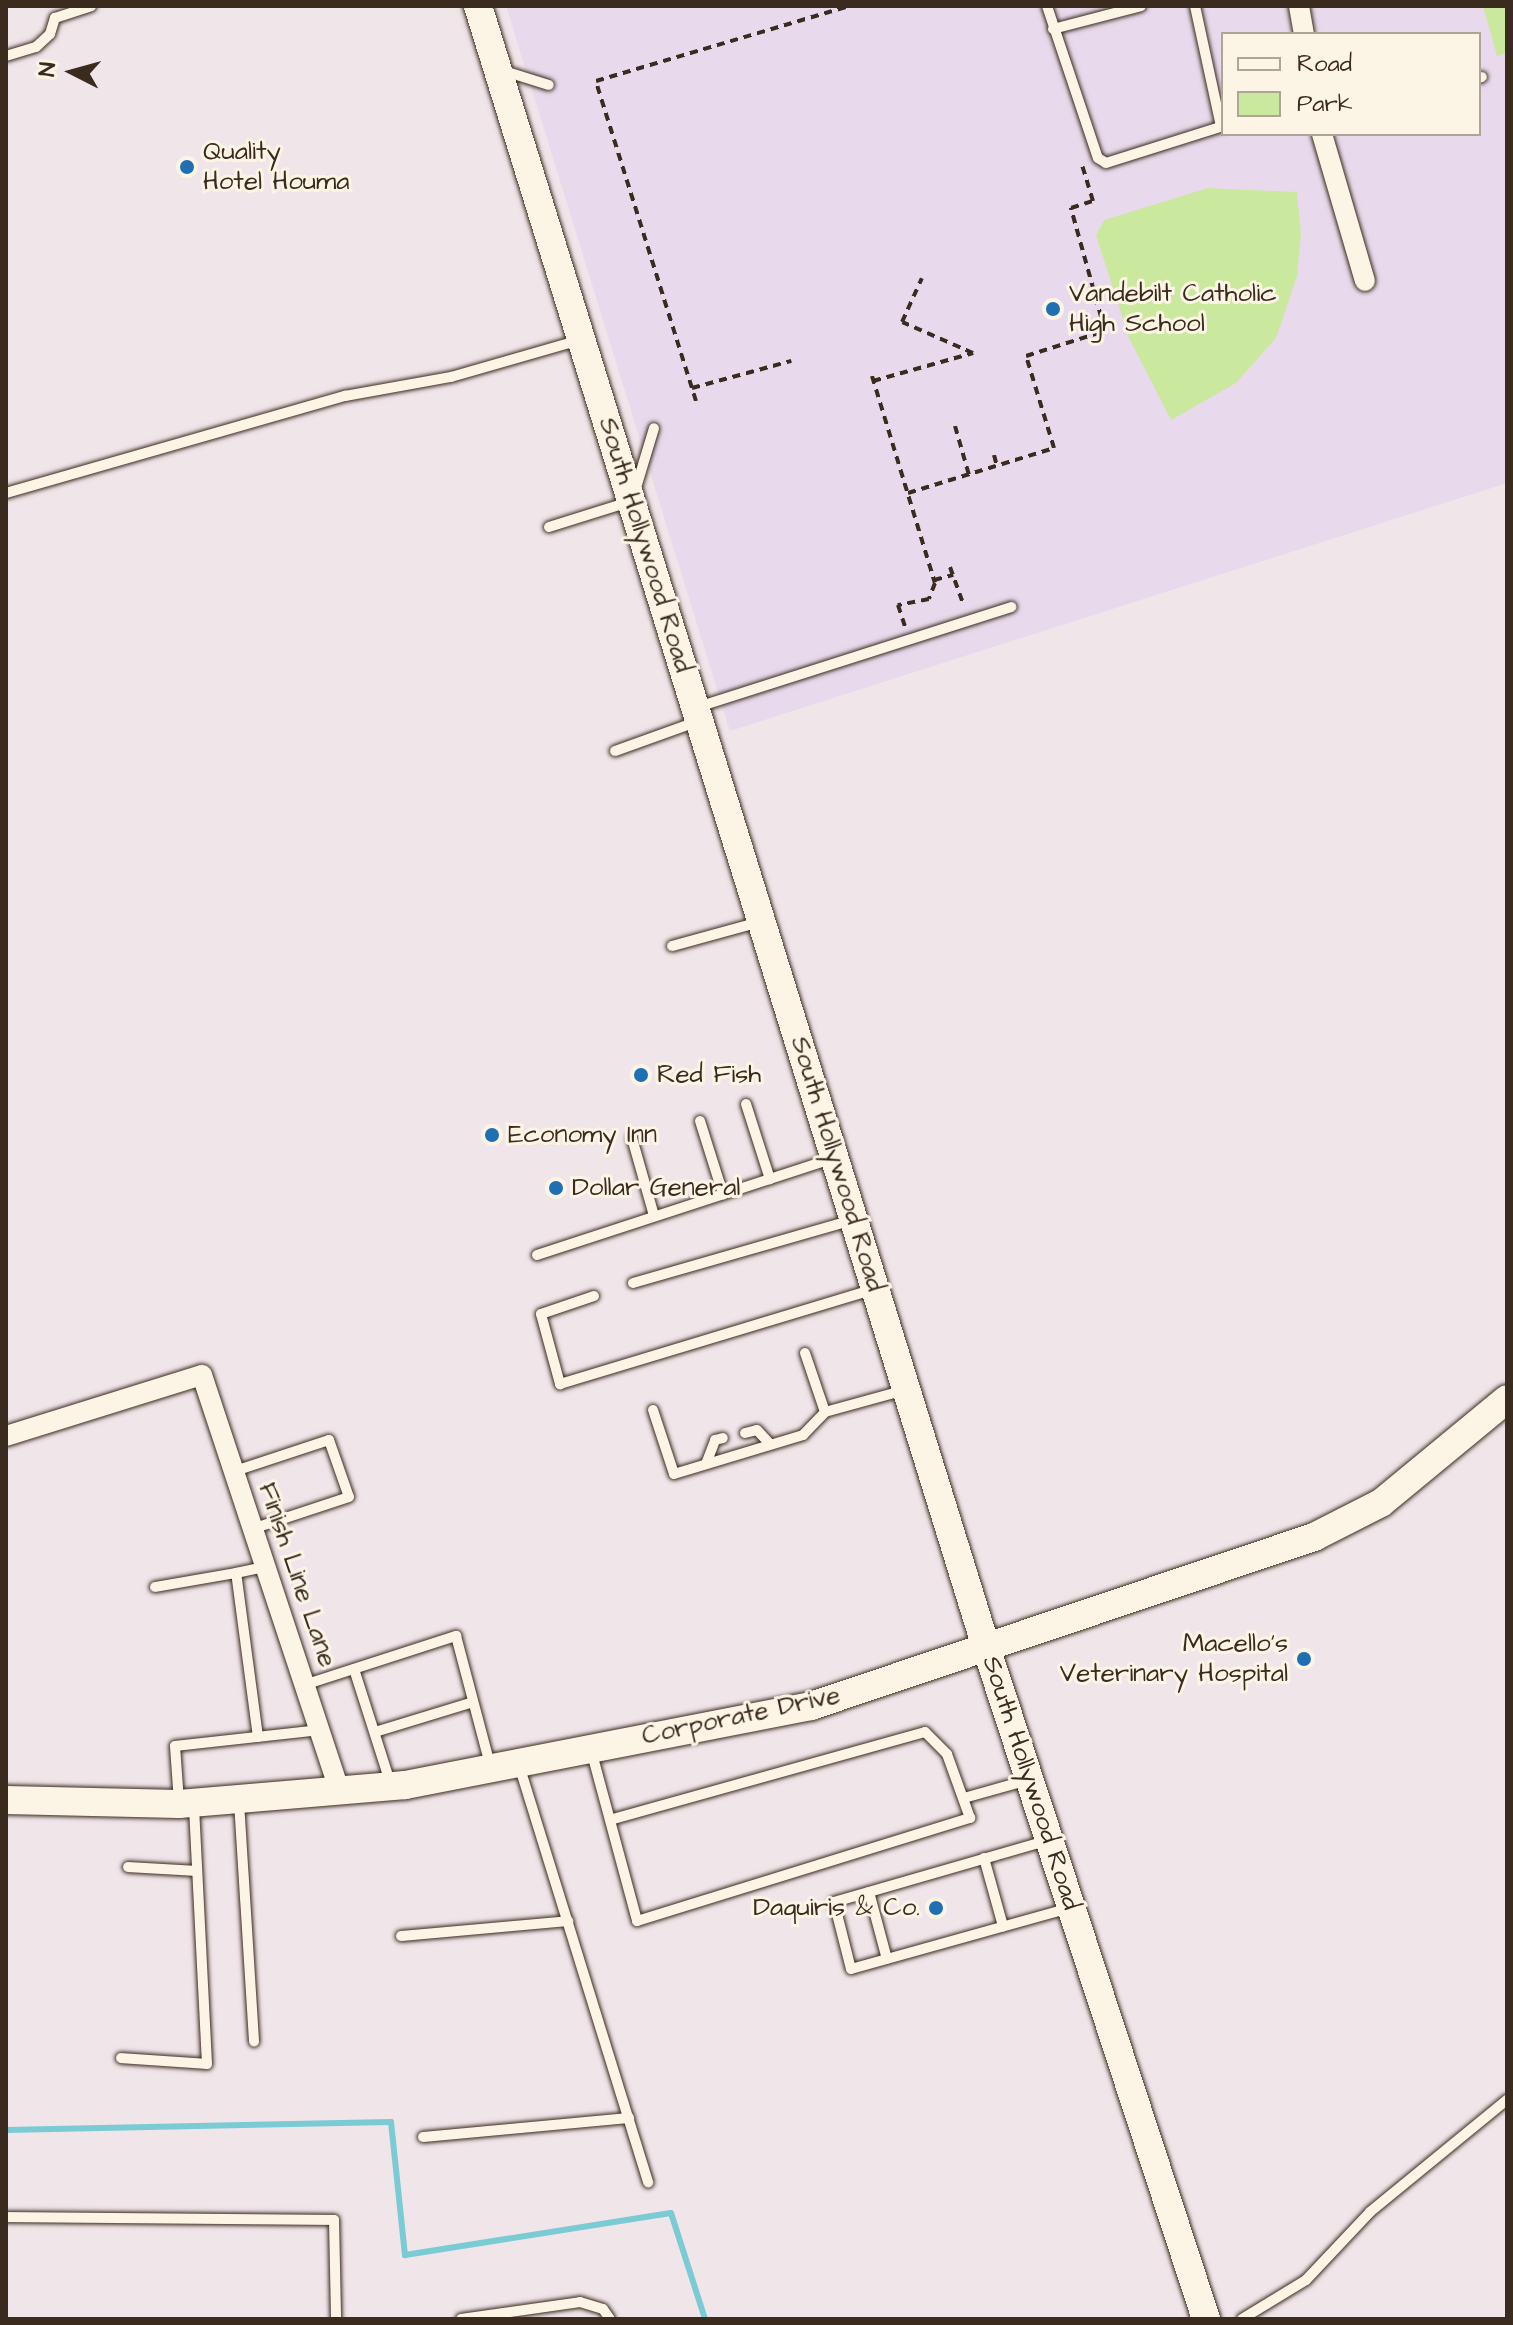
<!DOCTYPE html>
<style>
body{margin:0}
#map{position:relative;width:1513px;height:2325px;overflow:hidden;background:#f0e5e9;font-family:"Architects Daughter",sans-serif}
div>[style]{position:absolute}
.built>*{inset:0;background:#e8daec}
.green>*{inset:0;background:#cbe89f}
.stream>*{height:6px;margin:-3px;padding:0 3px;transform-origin:3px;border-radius:3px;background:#7acbd4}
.path>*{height:4px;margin-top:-2px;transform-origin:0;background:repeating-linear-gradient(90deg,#3b2a1e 0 8px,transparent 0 14px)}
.roads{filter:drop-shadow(0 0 2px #3b2a1e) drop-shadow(0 0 2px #3b2a1e)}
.lane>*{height:10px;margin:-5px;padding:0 5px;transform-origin:5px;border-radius:5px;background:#fcf5e5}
.street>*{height:20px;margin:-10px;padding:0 10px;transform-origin:10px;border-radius:10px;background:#fcf5e5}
.secondary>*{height:28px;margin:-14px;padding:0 14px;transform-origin:14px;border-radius:14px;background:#fcf5e5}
.dots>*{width:22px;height:22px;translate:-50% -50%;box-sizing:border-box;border:4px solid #fcf5e5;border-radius:50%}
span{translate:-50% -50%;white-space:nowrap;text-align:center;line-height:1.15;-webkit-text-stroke:6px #fcf5e5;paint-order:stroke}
.poi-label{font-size:26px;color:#3b2a1e}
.left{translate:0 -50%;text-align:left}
.right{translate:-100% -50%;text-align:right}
.street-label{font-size:26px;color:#3b2a1e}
.frame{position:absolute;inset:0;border:8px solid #3b2a1e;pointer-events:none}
.legend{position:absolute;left:1221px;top:32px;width:260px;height:104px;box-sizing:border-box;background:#fcf5e5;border:2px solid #afa495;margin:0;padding:10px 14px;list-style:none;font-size:24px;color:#3b2a1e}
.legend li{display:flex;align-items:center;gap:16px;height:40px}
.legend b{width:40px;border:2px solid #afa495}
.north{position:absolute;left:32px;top:32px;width:80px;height:80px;-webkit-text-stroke:6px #fcf5e5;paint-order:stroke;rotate:276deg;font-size:22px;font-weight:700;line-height:32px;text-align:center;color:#3b2a1e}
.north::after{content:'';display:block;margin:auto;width:28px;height:36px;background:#3b2a1e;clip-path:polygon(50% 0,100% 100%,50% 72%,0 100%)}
</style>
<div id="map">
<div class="built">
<div style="clip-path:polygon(evenodd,506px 6px,1507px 6px,1507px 483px,730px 731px,506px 6px,1223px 34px,1479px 34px,1479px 134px,1223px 134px,1223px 34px)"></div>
</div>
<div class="green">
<div style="clip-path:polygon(1483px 6px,1507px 6px,1507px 53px,1497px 56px)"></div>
<div style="clip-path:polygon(1208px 188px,1297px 192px,1301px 235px,1297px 276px,1276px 338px,1236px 383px,1171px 420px,1129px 338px,1096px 235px,1104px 220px)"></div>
</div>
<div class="stream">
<div style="left:6px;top:2130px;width:385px;rotate:-1.2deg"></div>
<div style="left:391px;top:2122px;width:134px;rotate:84deg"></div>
<div style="left:405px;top:2255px;width:269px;rotate:-9deg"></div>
<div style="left:671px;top:2213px;width:111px;rotate:72.2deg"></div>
</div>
<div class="path">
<div style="left:872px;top:376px;width:216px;rotate:73.1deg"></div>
<div style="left:935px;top:583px;width:17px;rotate:111deg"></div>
<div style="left:929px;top:599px;width:32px;rotate:169deg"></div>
<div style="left:898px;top:605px;width:23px;rotate:72deg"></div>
<div style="left:873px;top:381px;width:104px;rotate:-15.6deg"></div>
<div style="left:973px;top:353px;width:77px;rotate:-156.4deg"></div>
<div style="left:902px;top:322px;width:48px;rotate:-65.6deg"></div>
<div style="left:692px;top:388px;width:103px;rotate:-15.3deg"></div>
<div style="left:696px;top:401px;width:335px;rotate:-107.4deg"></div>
<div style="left:596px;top:81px;width:265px;rotate:-16.5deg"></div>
<div style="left:955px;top:426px;width:51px;rotate:74.1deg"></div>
<div style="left:994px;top:455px;width:11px;rotate:75deg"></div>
<div style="left:908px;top:493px;width:153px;rotate:-17.1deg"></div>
<div style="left:1054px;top:448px;width:96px;rotate:-106.9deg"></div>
<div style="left:1026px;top:356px;width:83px;rotate:-17.6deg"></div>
<div style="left:1105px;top:331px;width:128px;rotate:-105.5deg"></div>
<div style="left:1071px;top:208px;width:23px;rotate:-18deg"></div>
<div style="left:1093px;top:201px;width:39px;rotate:-107deg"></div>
<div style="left:950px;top:567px;width:41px;rotate:70.3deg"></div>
<div style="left:934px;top:580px;width:20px;rotate:-15deg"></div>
</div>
<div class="roads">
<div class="lane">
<div style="left:1047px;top:6px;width:160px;rotate:71.5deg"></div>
<div style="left:1098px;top:158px;width:9px;rotate:32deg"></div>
<div style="left:1106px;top:163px;width:123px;rotate:-17.5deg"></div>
<div style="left:1195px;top:6px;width:123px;rotate:77.8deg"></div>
<div style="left:1053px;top:29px;width:91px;rotate:-14.6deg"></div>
<div style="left:6px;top:56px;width:31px;rotate:-17deg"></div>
<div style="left:36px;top:47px;width:19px;rotate:-43deg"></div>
<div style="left:50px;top:34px;width:17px;rotate:-73deg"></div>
<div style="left:55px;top:18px;width:38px;rotate:-18deg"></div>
<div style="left:501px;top:70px;width:50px;rotate:17.4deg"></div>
<div style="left:1479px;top:78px;width:3px;rotate:-18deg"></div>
<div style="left:6px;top:493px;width:353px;rotate:-16deg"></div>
<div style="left:345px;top:396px;width:108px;rotate:-10.2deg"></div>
<div style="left:451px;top:377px;width:134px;rotate:-16deg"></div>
<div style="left:549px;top:527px;width:87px;rotate:-17.4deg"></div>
<div style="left:632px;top:501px;width:76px;rotate:-73.2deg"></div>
<div style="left:698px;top:707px;width:329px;rotate:-17.7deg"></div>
<div style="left:615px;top:751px;width:89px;rotate:-19.7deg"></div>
<div style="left:672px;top:946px;width:91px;rotate:-15.3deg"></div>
<div style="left:746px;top:1104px;width:79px;rotate:72.3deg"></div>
<div style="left:700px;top:1121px;width:77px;rotate:72.5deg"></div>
<div style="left:632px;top:1138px;width:81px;rotate:74.2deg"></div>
<div style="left:537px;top:1255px;width:311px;rotate:-18.1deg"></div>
<div style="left:633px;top:1283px;width:228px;rotate:-16deg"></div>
<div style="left:594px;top:1296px;width:56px;rotate:161.2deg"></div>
<div style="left:541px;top:1314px;width:73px;rotate:74.8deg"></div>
<div style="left:560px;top:1384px;width:329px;rotate:-16.8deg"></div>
<div style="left:805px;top:1353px;width:62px;rotate:71.3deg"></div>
<div style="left:825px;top:1412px;width:83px;rotate:-15.4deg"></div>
<div style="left:653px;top:1410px;width:67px;rotate:71.8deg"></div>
<div style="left:674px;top:1474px;width:135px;rotate:-16.8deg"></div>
<div style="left:803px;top:1435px;width:32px;rotate:-46deg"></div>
<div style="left:745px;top:1433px;width:12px;rotate:-14deg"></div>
<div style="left:757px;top:1430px;width:19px;rotate:47deg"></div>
<div style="left:706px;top:1464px;width:26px;rotate:-69deg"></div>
<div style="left:715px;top:1440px;width:8px;rotate:-14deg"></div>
<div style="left:235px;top:1471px;width:99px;rotate:-18.3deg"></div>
<div style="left:329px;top:1440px;width:60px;rotate:70.7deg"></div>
<div style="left:349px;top:1497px;width:99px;rotate:161.7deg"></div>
<div style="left:155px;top:1587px;width:82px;rotate:-9.8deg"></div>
<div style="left:354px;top:1669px;width:122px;rotate:72.3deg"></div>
<div style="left:307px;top:1684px;width:157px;rotate:-17.9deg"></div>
<div style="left:456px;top:1636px;width:133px;rotate:75.2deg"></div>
<div style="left:375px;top:1732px;width:102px;rotate:-17deg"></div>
<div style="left:258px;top:1737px;width:165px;rotate:-97.6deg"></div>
<div style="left:236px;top:1573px;width:33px;rotate:-12deg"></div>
<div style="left:591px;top:1750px;width:177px;rotate:74.9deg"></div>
<div style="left:637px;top:1921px;width:349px;rotate:-17.2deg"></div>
<div style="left:970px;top:1818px;width:68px;rotate:-109.8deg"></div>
<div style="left:947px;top:1754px;width:31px;rotate:-135deg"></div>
<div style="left:925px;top:1732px;width:327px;rotate:164.4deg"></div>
<div style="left:519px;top:1765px;width:437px;rotate:72.8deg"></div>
<div style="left:964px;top:1798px;width:66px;rotate:-15.7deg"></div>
<div style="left:179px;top:1802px;width:56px;rotate:-94.1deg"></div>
<div style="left:175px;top:1746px;width:146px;rotate:-6.3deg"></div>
<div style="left:239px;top:1802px;width:240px;rotate:86.4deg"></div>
<div style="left:1049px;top:1840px;width:224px;rotate:163.9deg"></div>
<div style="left:834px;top:1902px;width:69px;rotate:75.8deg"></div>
<div style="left:851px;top:1969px;width:227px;rotate:-15.6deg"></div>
<div style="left:984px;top:1858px;width:71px;rotate:74.4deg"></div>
<div style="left:128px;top:1867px;width:69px;rotate:3.3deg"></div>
<div style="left:869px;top:1892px;width:69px;rotate:75deg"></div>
<div style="left:401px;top:1936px;width:168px;rotate:-5.1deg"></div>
<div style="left:121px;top:2058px;width:86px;rotate:4deg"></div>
<div style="left:207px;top:2064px;width:259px;rotate:-92.9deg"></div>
<div style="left:423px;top:2137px;width:207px;rotate:-5.3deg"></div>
<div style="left:6px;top:2217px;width:328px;rotate:0.5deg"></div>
<div style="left:334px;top:2220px;width:99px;rotate:88.8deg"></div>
<div style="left:461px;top:2319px;width:120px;rotate:-8.1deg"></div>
<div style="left:580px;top:2302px;width:24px;rotate:17deg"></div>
<div style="left:603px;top:2309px;width:12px;rotate:55deg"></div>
<div style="left:1242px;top:2319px;width:75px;rotate:-31.4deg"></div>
<div style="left:1306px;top:2280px;width:93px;rotate:-46.7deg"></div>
<div style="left:1370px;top:2212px;width:177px;rotate:-39.3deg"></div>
</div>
<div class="street">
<div style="left:1299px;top:6px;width:28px;rotate:80deg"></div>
<div style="left:1322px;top:134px;width:153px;rotate:73.7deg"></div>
<div style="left:6px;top:1436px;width:205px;rotate:-17.3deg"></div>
<div style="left:202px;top:1375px;width:439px;rotate:71.7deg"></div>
</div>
<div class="secondary">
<div style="left:478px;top:6px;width:1718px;rotate:72.8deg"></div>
<div style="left:986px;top:1647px;width:707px;rotate:71.87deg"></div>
<div style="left:6px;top:1800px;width:173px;rotate:1.3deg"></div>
<div style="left:179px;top:1804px;width:227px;rotate:-4.8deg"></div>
<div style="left:405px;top:1785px;width:414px;rotate:-11deg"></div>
<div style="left:811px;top:1706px;width:531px;rotate:-18.57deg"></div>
<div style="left:1314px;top:1537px;width:75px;rotate:-26.9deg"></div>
<div style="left:1381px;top:1503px;width:163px;rotate:-39.5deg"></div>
</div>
</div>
<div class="dots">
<div style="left:187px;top:167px;background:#1f6fb2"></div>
<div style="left:1053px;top:309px;background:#1f6fb2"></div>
<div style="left:641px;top:1075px;background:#1f6fb2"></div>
<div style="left:492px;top:1135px;background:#1f6fb2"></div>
<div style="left:556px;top:1188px;background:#1f6fb2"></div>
<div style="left:1304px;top:1659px;background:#1f6fb2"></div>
<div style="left:936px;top:1908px;background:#1f6fb2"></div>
</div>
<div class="poi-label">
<span class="left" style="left:203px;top:167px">Quality<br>Hotel Houma</span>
<span class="left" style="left:1069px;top:309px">Vandebilt Catholic<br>High School</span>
<span class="left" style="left:657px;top:1075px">Red Fish</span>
<span class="left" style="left:508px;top:1135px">Economy Inn</span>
<span class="left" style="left:572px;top:1188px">Dollar General</span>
<span class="right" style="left:1288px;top:1659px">Macello's<br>Veterinary Hospital</span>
<span class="right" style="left:920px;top:1908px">Daquiris &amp; Co.</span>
</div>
<div class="street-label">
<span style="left:645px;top:545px;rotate:73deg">South Hollywood Road</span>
<span style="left:837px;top:1164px;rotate:73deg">South Hollywood Road</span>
<span style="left:297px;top:1575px;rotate:71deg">Finish Line Lane</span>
<span style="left:741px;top:1716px;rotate:-12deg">Corporate Drive</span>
<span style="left:1031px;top:1783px;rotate:72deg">South Hollywood Road</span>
</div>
<div class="frame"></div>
<ul class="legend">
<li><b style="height:10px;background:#fcf5e5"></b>Road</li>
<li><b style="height:22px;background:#cbe89f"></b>Park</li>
</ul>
<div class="north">N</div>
</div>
